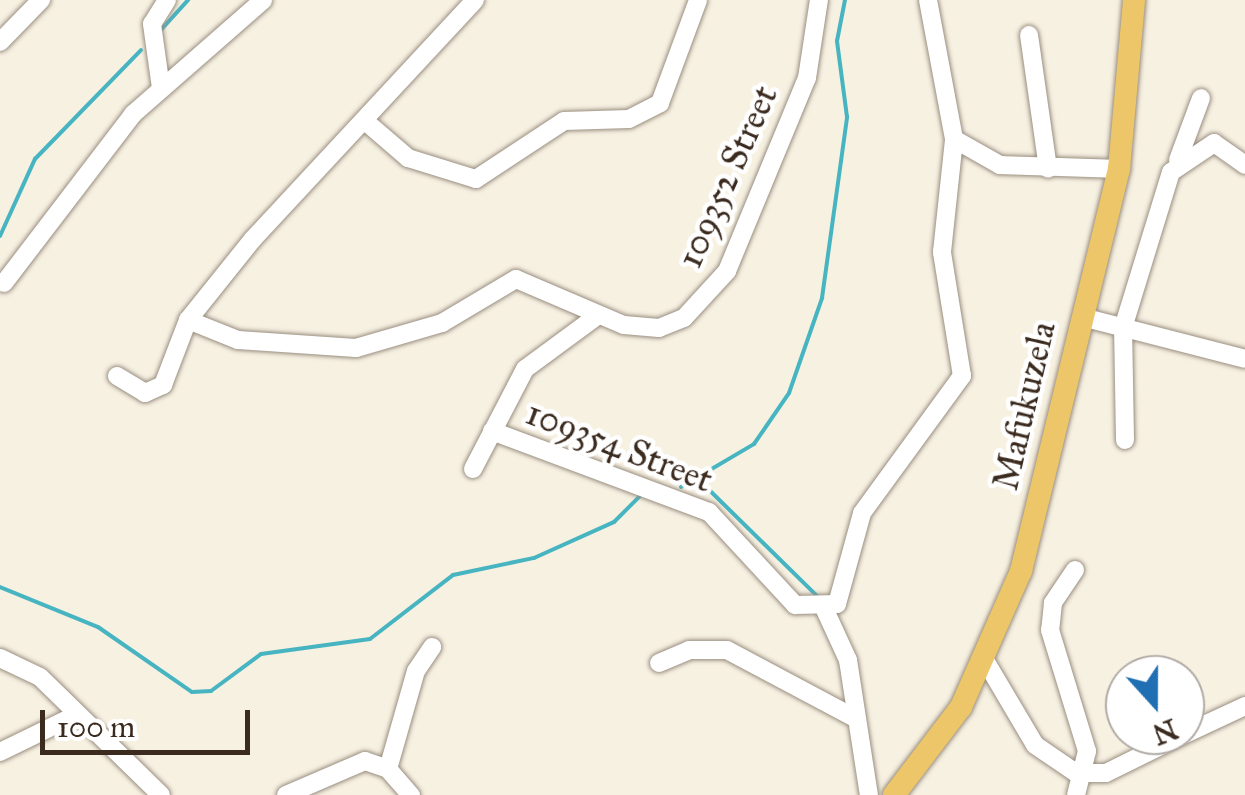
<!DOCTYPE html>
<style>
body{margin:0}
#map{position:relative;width:1245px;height:795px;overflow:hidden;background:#f7f1e2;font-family:"IM FELL Great Primer",serif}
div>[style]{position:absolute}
.stream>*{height:4px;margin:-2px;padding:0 2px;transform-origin:2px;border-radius:2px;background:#47b5c1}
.roads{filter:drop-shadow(0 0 2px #998e80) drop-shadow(0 0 2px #998e80)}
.minor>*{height:18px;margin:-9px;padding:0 9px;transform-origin:9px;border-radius:9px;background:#fff}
.major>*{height:22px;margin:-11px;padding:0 11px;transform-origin:11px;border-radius:11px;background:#ecc669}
span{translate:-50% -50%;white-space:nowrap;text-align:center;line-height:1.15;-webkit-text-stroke:9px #fff;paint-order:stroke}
.street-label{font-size:35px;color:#3b2a1e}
.north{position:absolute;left:1105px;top:655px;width:100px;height:100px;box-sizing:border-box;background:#fff;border:2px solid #b1aaa5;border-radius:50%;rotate:159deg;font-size:28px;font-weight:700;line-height:40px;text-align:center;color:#3b2a1e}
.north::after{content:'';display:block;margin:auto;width:35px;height:45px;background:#1f6fb2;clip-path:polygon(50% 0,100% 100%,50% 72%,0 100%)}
.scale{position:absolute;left:40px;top:710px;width:210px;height:45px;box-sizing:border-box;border:5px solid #3b2a1e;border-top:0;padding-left:12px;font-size:30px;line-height:35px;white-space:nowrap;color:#3b2a1e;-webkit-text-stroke:8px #fff;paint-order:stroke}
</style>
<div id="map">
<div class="stream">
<div style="left:160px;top:31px;width:42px;rotate:-47.9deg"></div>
<div style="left:0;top:236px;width:85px;rotate:-65.6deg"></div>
<div style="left:35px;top:159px;width:152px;rotate:-45.8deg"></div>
<div style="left:697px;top:478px;width:170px;rotate:44.5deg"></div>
<div style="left:681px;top:487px;width:85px;rotate:-30.5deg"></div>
<div style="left:754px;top:444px;width:62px;rotate:-55.5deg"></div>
<div style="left:789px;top:393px;width:101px;rotate:-70.8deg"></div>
<div style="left:822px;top:298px;width:183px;rotate:-82.1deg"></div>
<div style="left:847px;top:117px;width:77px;rotate:-97.5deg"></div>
<div style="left:837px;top:41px;width:42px;rotate:-79deg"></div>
<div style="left:0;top:587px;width:106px;rotate:22.2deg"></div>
<div style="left:98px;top:627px;width:114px;rotate:34.7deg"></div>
<div style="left:192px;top:692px;width:19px;rotate:-3deg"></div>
<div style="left:211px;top:691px;width:62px;rotate:-36.5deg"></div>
<div style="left:261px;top:654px;width:110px;rotate:-7.8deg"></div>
<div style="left:370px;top:639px;width:105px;rotate:-37.6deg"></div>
<div style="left:453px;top:575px;width:83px;rotate:-11.9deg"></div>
<div style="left:534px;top:558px;width:88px;rotate:-24.2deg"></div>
<div style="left:614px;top:522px;width:38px;rotate:-45deg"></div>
</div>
<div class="roads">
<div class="minor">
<div style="left:928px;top:0;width:141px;rotate:79.4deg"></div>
<div style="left:954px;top:139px;width:53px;rotate:29.5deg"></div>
<div style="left:1000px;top:165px;width:119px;rotate:1.9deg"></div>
<div style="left:1029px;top:35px;width:135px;rotate:81.9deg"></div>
<div style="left:0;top:42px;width:59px;rotate:-45.7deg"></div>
<div style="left:161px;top:88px;width:65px;rotate:-98deg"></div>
<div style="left:152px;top:24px;width:28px;rotate:-58deg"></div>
<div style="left:365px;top:121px;width:57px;rotate:40.7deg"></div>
<div style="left:408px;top:158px;width:71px;rotate:17.2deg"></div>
<div style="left:476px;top:179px;width:105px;rotate:-33.4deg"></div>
<div style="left:564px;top:121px;width:65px;rotate:-1.8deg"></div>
<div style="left:629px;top:119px;width:35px;rotate:-27deg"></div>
<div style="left:660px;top:103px;width:110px;rotate:-69.7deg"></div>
<div style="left:1178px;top:160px;width:66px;rotate:-69.6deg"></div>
<div style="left:4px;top:283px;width:213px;rotate:-52.6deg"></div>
<div style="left:133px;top:114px;width:173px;rotate:-41.2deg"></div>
<div style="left:1082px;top:317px;width:168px;rotate:14.4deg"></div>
<div style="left:188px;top:320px;width:54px;rotate:21.8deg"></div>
<div style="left:238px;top:340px;width:118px;rotate:3.9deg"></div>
<div style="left:356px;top:348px;width:90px;rotate:-16.2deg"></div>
<div style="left:442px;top:323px;width:86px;rotate:-30.7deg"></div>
<div style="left:516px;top:279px;width:117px;rotate:23.1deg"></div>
<div style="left:624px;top:325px;width:35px;rotate:5deg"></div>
<div style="left:659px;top:328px;width:27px;rotate:-22deg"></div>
<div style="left:684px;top:318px;width:64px;rotate:-47.5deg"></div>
<div style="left:727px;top:271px;width:209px;rotate:-67.5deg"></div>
<div style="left:807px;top:78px;width:79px;rotate:-81.3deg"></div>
<div style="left:117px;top:376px;width:33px;rotate:31deg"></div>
<div style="left:145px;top:393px;width:20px;rotate:-24deg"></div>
<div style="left:163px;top:385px;width:70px;rotate:-69deg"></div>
<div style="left:188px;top:320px;width:104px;rotate:-51.3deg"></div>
<div style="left:253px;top:239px;width:326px;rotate:-47.1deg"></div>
<div style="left:492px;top:431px;width:232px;rotate:20.5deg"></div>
<div style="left:709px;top:512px;width:127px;rotate:47.2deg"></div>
<div style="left:795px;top:605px;width:42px;rotate:-1.4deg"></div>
<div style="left:837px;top:604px;width:94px;rotate:-74.6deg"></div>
<div style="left:862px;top:513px;width:170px;rotate:-53.9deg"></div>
<div style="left:962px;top:376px;width:126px;rotate:-99.2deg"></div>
<div style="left:942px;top:252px;width:114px;rotate:-83.9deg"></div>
<div style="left:1125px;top:440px;width:112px;rotate:-91deg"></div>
<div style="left:1123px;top:328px;width:163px;rotate:-72.9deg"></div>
<div style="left:1171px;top:172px;width:52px;rotate:-34deg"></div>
<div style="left:1214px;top:143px;width:38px;rotate:35deg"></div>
<div style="left:473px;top:469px;width:113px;rotate:-62.5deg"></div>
<div style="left:525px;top:369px;width:89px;rotate:-36.4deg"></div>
<div style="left:1075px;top:570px;width:40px;rotate:124deg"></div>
<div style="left:1053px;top:603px;width:27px;rotate:96deg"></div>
<div style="left:1050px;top:630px;width:127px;rotate:73deg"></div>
<div style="left:1087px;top:751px;width:45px;rotate:104deg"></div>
<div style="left:825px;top:610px;width:55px;rotate:65.3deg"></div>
<div style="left:848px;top:660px;width:137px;rotate:81.2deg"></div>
<div style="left:0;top:658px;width:44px;rotate:25.4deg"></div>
<div style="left:40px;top:677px;width:169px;rotate:44.3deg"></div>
<div style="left:986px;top:662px;width:96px;rotate:59.4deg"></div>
<div style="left:1035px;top:745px;width:50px;rotate:34.3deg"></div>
<div style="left:1076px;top:773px;width:30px"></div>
<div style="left:1106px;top:773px;width:86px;rotate:-26.3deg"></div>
<div style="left:659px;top:663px;width:33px;rotate:-23deg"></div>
<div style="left:689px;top:650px;width:38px"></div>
<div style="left:727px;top:650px;width:145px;rotate:28deg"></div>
<div style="left:1185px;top:734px;width:66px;rotate:-25deg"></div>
<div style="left:0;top:752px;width:85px;rotate:-26deg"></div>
<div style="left:388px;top:769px;width:102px;rotate:-74.1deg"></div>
<div style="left:416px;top:671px;width:29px;rotate:-56deg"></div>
<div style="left:286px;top:795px;width:86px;rotate:-23.3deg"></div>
<div style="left:365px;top:761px;width:24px;rotate:19deg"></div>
<div style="left:388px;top:769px;width:35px;rotate:49deg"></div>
</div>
<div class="major">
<div style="left:894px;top:795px;width:111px;rotate:-52.7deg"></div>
<div style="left:961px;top:707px;width:149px;rotate:-66.2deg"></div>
<div style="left:1021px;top:571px;width:414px;rotate:-76.3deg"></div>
<div style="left:1119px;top:169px;width:170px;rotate:-84.9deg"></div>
</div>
</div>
<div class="street-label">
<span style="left:728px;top:177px;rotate:-66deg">109352 Street</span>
<span style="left:1025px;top:406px;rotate:-77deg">Mafukuzela</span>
<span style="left:619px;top:447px;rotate:21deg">109354 Street</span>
</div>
<div class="north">N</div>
<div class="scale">100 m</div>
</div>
